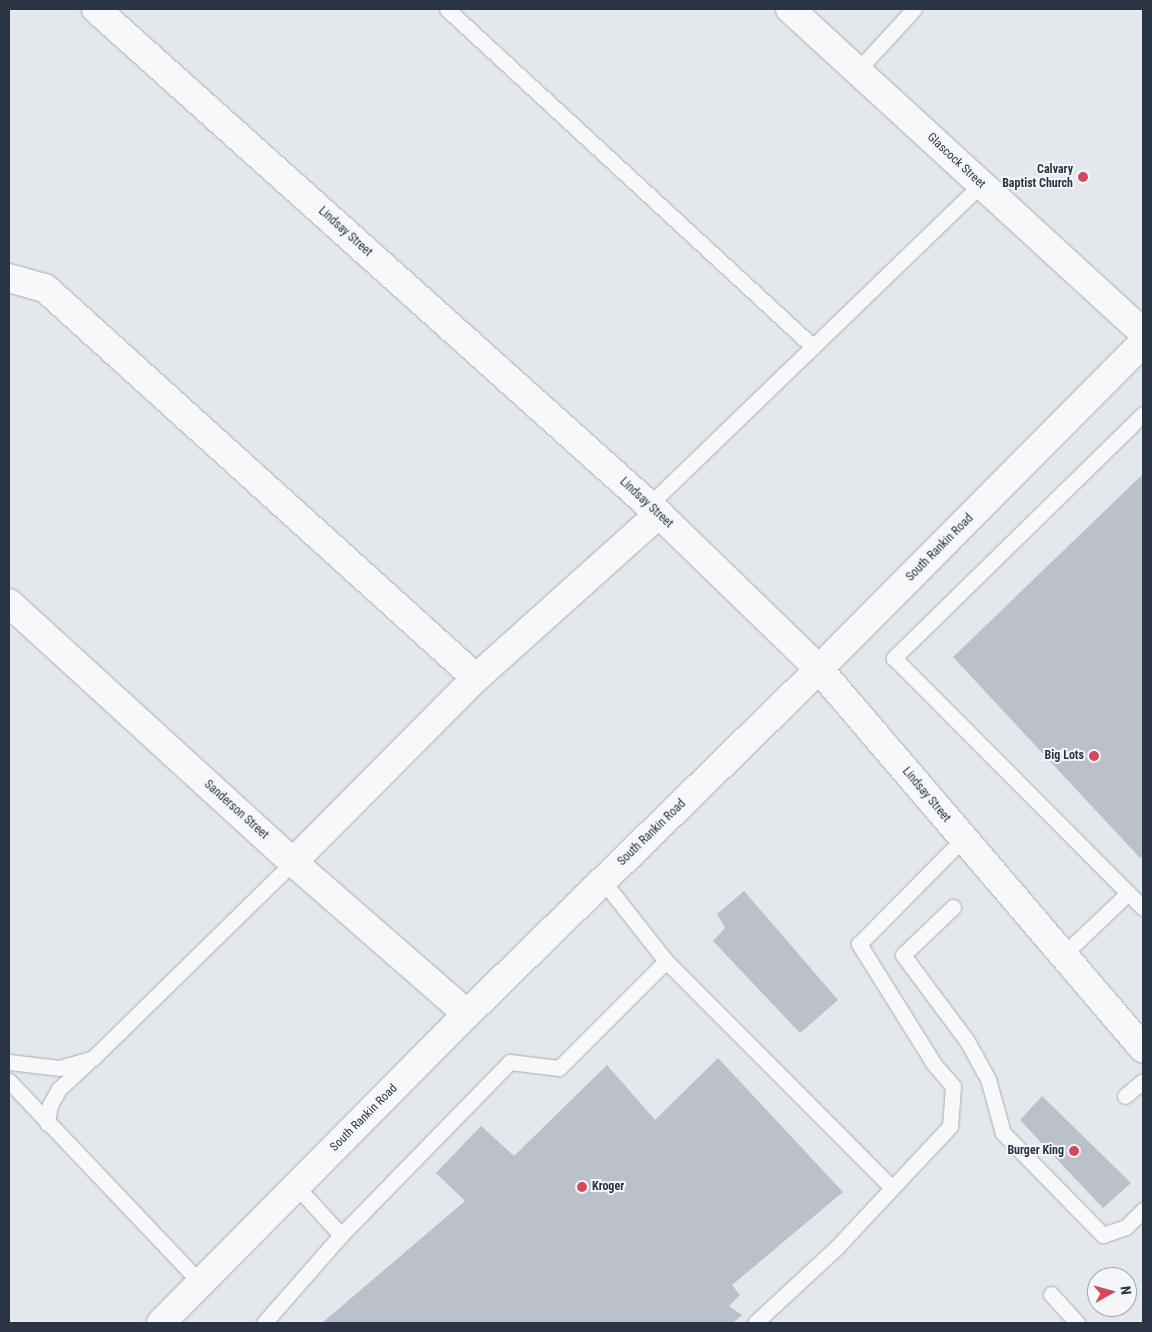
<!DOCTYPE html>
<style>
body{margin:0}
#map{position:relative;width:1152px;height:1332px;overflow:hidden;background:#e4e7ec;font-family:"Roboto Condensed",sans-serif}
div>[style]{position:absolute}
.building>*{inset:0;background:#bbc0ca}
.roads{filter:drop-shadow(0 0 1px #a9aeb7) drop-shadow(0 0 1px #a9aeb7)}
.lane>*{height:15px;margin:-7.5px;padding:0 7.5px;transform-origin:7.5px;border-radius:7.5px;background:#f7f8fa}
.street>*{height:28px;margin:-14px;padding:0 14px;transform-origin:14px;border-radius:14px;background:#f7f8fa}
.dots>*{width:14px;height:14px;translate:-50% -50%;box-sizing:border-box;border:2px solid #f4f6f9;border-radius:50%}
span{translate:-50% -50%;white-space:nowrap;text-align:center;line-height:1.15;-webkit-text-stroke:4px #f4f6f9;paint-order:stroke}
.street-label{font-size:12px;color:#2b3445}
.poi-label{font-size:12px;color:#2b3445;font-weight:700}
.right{translate:-100% -50%;text-align:right}
.left{translate:0 -50%;text-align:left}
.frame{position:absolute;inset:0;border:10px solid #2b3445;pointer-events:none}
.north{position:absolute;left:1087px;top:1267px;width:50px;height:50px;box-sizing:border-box;background:#f4f6f9;border:1px solid #a4a8b1;border-radius:50%;rotate:83deg;font-size:14px;font-weight:700;line-height:20px;text-align:center;color:#2b3445}
.north::after{content:'';display:block;margin:auto;width:18px;height:22px;background:#d1495b;clip-path:polygon(50% 0,100% 100%,50% 72%,0 100%)}
</style>
<div id="map">
<div class="building">
<div style="clip-path:polygon(1143px 474px,1143px 855px,1140px 858px,953px 657px)"></div>
<div style="clip-path:polygon(744px 891px,838px 1000px,800px 1033px,713px 941px,725px 928px,717px 914px)"></div>
<div style="clip-path:polygon(718px 1058px,843px 1192px,732px 1285px,740px 1295px,729px 1306px,742px 1315px,733px 1323px,322px 1323px,465px 1201px,436px 1173px,481px 1126px,514px 1156px,607px 1065px,655px 1120px)"></div>
<div style="clip-path:polygon(1042px 1096px,1131px 1183px,1103px 1208px,1020px 1120px)"></div>
</div>
<div class="roads">
<div class="lane">
<div style="left:447px;top:9px;width:498px;rotate:42.7deg"></div>
<div style="left:857px;top:71px;width:84px;rotate:-47.4deg"></div>
<div style="left:1143px;top:414px;width:349px;rotate:135.6deg"></div>
<div style="left:894px;top:658px;width:353px;rotate:45.1deg"></div>
<div style="left:649px;top:505px;width:462px;rotate:-44deg"></div>
<div style="left:603px;top:881px;width:102px;rotate:51.8deg"></div>
<div style="left:666px;top:961px;width:320px;rotate:45.1deg"></div>
<div style="left:953px;top:907px;width:69px;rotate:136.2deg"></div>
<div style="left:903px;top:955px;width:107px;rotate:53.3deg"></div>
<div style="left:967px;top:1041px;width:43px;rotate:61.1deg"></div>
<div style="left:988px;top:1079px;width:56px;rotate:74.5deg"></div>
<div style="left:1003px;top:1133px;width:143px;rotate:45.6deg"></div>
<div style="left:1103px;top:1235px;width:24px;rotate:-19deg"></div>
<div style="left:1126px;top:1227px;width:24px;rotate:-45deg"></div>
<div style="left:1063px;top:955px;width:90px;rotate:-43.6deg"></div>
<div style="left:9px;top:1062px;width:50px;rotate:6.8deg"></div>
<div style="left:59px;top:1068px;width:35px;rotate:-16deg"></div>
<div style="left:93px;top:1058px;width:280px;rotate:-44.4deg"></div>
<div style="left:9px;top:1081px;width:279px;rotate:46.5deg"></div>
<div style="left:1125px;top:1096px;width:23px;rotate:-40deg"></div>
<div style="left:47px;top:1123px;width:18px;rotate:-81deg"></div>
<div style="left:50px;top:1105px;width:18px;rotate:-61deg"></div>
<div style="left:59px;top:1089px;width:40px;rotate:-43deg"></div>
<div style="left:296px;top:1186px;width:67px;rotate:47.4deg"></div>
<div style="left:1051px;top:1294px;width:39px;rotate:48deg"></div>
<div style="left:264px;top:1323px;width:117px;rotate:-48.8deg"></div>
<div style="left:341px;top:1235px;width:242px;rotate:-45.7deg"></div>
<div style="left:510px;top:1062px;width:49px;rotate:7deg"></div>
<div style="left:559px;top:1068px;width:151px;rotate:-45deg"></div>
<div style="left:755px;top:1323px;width:110px;rotate:-42.8deg"></div>
<div style="left:836px;top:1248px;width:167px;rotate:-46.9deg"></div>
<div style="left:950px;top:1126px;width:40px;rotate:-85.7deg"></div>
<div style="left:953px;top:1086px;width:29px;rotate:-131deg"></div>
<div style="left:934px;top:1064px;width:142px;rotate:-122deg"></div>
<div style="left:859px;top:944px;width:148px;rotate:-45.3deg"></div>
</div>
<div class="street">
<div style="left:96px;top:9px;width:756px;rotate:41.89deg"></div>
<div style="left:659px;top:514px;width:223px;rotate:44.1deg"></div>
<div style="left:819px;top:669px;width:499px;rotate:49.5deg"></div>
<div style="left:790px;top:9px;width:479px;rotate:42.5deg"></div>
<div style="left:9px;top:278px;width:37px;rotate:16deg"></div>
<div style="left:45px;top:288px;width:581px;rotate:42.14deg"></div>
<div style="left:9px;top:603px;width:384px;rotate:42.4deg"></div>
<div style="left:293px;top:862px;width:231px;rotate:41.1deg"></div>
<div style="left:293px;top:862px;width:260px;rotate:-45.2deg"></div>
<div style="left:476px;top:678px;width:246px;rotate:-41.9deg"></div>
<div style="left:161px;top:1323px;width:435px;rotate:-45.3deg"></div>
<div style="left:467px;top:1014px;width:493px;rotate:-44.4deg"></div>
<div style="left:819px;top:669px;width:460px;rotate:-45.2deg"></div>
</div>
</div>
<div class="dots">
<div style="left:1083px;top:177px;background:#d1495b"></div>
<div style="left:1094px;top:756px;background:#d1495b"></div>
<div style="left:1074px;top:1151px;background:#d1495b"></div>
<div style="left:582px;top:1187px;background:#d1495b"></div>
</div>
<div class="street-label">
<span style="left:956px;top:161px;rotate:43deg">Glascock Street</span>
<span style="left:345px;top:232px;rotate:42deg">Lindsay Street</span>
<span style="left:646px;top:503px;rotate:43deg">Lindsay Street</span>
<span style="left:940px;top:548px;rotate:-45deg">South Rankin Road</span>
<span style="left:926px;top:795px;rotate:50deg">Lindsay Street</span>
<span style="left:236px;top:810px;rotate:42deg">Sanderson Street</span>
<span style="left:652px;top:833px;rotate:-44deg">South Rankin Road</span>
<span style="left:364px;top:1118px;rotate:-45deg">South Rankin Road</span>
</div>
<div class="poi-label">
<span class="right" style="left:1073px;top:177px">Calvary<br>Baptist Church</span>
<span class="right" style="left:1084px;top:756px">Big Lots</span>
<span class="right" style="left:1064px;top:1151px">Burger King</span>
<span class="left" style="left:592px;top:1187px">Kroger</span>
</div>
<div class="frame"></div>
<div class="north">N</div>
</div>
